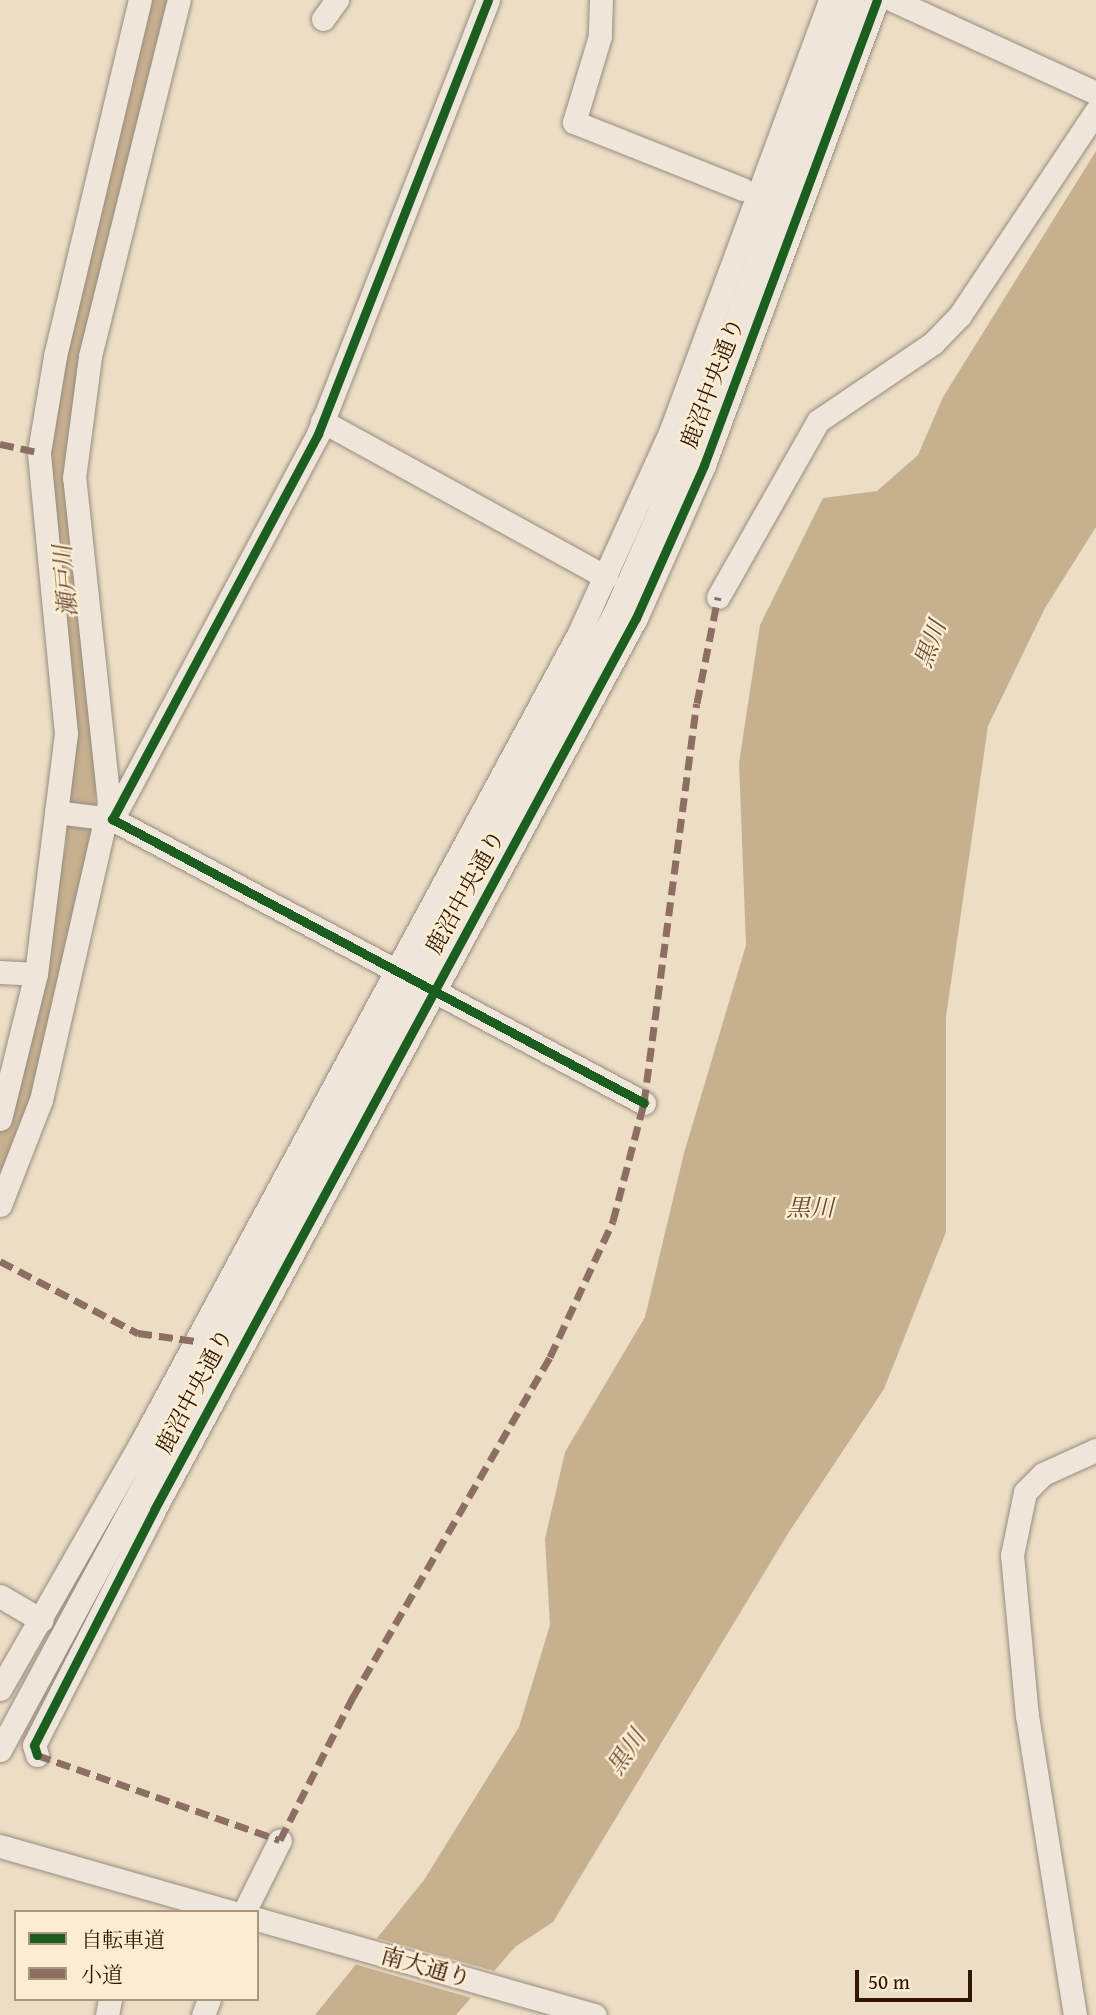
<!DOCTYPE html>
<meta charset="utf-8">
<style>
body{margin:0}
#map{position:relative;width:1096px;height:2015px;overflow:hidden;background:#ecddc5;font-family:"Gentium Book Plus","Noto Serif JP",serif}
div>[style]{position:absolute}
.water>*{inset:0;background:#c7b090}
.pier>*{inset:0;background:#ecddc5}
.river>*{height:28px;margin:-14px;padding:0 14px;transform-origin:14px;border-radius:14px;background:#c7b090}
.roads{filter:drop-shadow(0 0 2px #988c7e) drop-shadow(0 0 2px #988c7e)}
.minor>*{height:23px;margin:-11.5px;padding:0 11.5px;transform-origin:11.5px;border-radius:11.5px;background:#eee6da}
.quiet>*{height:7px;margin-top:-3.5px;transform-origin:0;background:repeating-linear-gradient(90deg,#8d6e63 0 14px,transparent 0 21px)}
.cycleway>*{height:9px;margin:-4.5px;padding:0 4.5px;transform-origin:4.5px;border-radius:4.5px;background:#1b5e20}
span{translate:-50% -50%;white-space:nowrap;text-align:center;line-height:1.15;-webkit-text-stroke:5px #fcecd0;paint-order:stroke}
.street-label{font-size:23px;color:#331506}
.water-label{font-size:24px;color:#684b34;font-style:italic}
.legend{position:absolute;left:14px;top:1910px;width:245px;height:91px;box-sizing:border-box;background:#fcecd0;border:2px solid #ac967f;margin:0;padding:9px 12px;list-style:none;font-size:21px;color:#331506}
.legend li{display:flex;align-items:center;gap:14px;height:35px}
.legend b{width:35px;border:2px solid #ac967f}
.scale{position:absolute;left:855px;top:1970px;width:117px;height:32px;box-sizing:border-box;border:4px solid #331506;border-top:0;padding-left:9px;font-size:21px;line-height:24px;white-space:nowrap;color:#331506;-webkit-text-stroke:5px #fcecd0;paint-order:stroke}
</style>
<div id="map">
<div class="water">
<div style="clip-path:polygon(1096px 151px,1096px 527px,1045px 608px,988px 726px,946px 1017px,946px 1232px,884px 1389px,789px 1532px,553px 1922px,515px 1947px,456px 2015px,315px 2015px,424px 1880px,519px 1727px,550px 1625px,545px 1539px,565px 1452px,645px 1317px,684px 1153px,746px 945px,739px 763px,760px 625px,823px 498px,877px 491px,918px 455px,943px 397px)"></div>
</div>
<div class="pier">
<div style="clip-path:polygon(373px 1937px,498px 1972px,475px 1999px,351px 1963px)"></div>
</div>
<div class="river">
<div style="left:0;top:1161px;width:159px;rotate:-72.5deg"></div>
<div style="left:48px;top:1009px;width:167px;rotate:-79deg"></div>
<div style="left:80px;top:845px;width:61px;rotate:-88.1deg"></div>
<div style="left:82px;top:784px;width:274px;rotate:-94.8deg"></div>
<div style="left:59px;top:511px;width:81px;rotate:-87.2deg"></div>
<div style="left:63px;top:430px;width:441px;rotate:-77.3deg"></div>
</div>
<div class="roads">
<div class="minor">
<div style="left:488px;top:0;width:466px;rotate:111.4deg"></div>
<div style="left:318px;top:434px;width:437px;rotate:118.1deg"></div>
<div style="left:112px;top:819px;width:603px;rotate:28.09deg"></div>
<div style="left:601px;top:0;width:36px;rotate:92deg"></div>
<div style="left:600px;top:36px;width:90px;rotate:106.8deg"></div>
<div style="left:574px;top:122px;width:181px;rotate:21.7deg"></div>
<div style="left:893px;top:0;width:223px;rotate:24.6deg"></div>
<div style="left:323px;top:19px;width:24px;rotate:-54deg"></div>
<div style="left:322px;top:421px;width:324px;rotate:28.8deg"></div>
<div style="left:718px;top:597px;width:202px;rotate:-60.4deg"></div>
<div style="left:818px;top:421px;width:139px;rotate:-34.1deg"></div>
<div style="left:933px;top:343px;width:39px;rotate:-46deg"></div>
<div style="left:960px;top:315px;width:245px;rotate:-56.3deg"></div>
<div style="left:56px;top:812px;width:56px;rotate:7.1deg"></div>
<div style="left:0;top:972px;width:36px;rotate:3deg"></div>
<div style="left:0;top:1119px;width:149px;rotate:-76.1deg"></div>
<div style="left:36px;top:974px;width:242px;rotate:-82.9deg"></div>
<div style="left:66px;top:734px;width:283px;rotate:-95.5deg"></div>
<div style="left:39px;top:452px;width:97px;rotate:-80.5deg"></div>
<div style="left:55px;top:356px;width:366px;rotate:-76.6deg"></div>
<div style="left:0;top:1205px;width:113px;rotate:-68.7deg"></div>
<div style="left:41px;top:1100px;width:305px;rotate:-77.1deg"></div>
<div style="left:109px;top:803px;width:327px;rotate:-96.1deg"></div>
<div style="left:74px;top:478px;width:123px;rotate:-82.5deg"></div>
<div style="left:90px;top:356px;width:367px;rotate:-76deg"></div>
<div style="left:0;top:1596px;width:48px;rotate:30.3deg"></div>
<div style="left:0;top:1689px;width:286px;rotate:-60.2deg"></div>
<div style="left:142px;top:1441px;width:919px;rotate:-61.59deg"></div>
<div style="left:579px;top:633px;width:223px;rotate:-65.6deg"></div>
<div style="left:671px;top:430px;width:458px;rotate:-69.7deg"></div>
<div style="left:0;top:1750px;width:1291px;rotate:-61.61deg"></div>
<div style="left:614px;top:614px;width:211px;rotate:-66.2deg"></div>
<div style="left:699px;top:421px;width:448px;rotate:-69.9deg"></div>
<div style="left:37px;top:1755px;width:10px;rotate:-107deg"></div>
<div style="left:34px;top:1745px;width:264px;rotate:-62.9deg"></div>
<div style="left:154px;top:1510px;width:1014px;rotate:-61.62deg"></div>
<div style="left:636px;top:618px;width:167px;rotate:-66deg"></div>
<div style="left:704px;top:465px;width:496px;rotate:-69.6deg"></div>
<div style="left:0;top:1846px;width:240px;rotate:15.9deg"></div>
<div style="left:244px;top:1912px;width:80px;rotate:-63.4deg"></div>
<div style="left:257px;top:1919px;width:351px;rotate:15.9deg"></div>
<div style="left:107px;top:2015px;width:16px;rotate:-79deg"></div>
<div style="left:203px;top:2015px;width:17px;rotate:-69deg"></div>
<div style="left:1075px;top:2015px;width:303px;rotate:-99.1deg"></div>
<div style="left:1027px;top:1716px;width:162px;rotate:-95.3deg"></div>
<div style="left:1012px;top:1555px;width:64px;rotate:-78.3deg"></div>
<div style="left:1025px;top:1492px;width:25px;rotate:-45deg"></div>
<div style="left:1043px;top:1474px;width:58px;rotate:-24.4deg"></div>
</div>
</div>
<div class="quiet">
<div style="left:0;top:444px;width:40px;rotate:12deg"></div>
<div style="left:0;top:1261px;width:156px;rotate:27.6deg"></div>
<div style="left:138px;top:1333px;width:58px;rotate:8deg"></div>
<div style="left:37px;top:1755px;width:257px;rotate:19.3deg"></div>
<div style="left:280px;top:1840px;width:161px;rotate:-63deg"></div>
<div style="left:353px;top:1697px;width:393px;rotate:-59.9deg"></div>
<div style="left:550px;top:1357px;width:150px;rotate:-65.1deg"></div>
<div style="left:613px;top:1221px;width:122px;rotate:-75.3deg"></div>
<div style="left:644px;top:1103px;width:403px;rotate:-82.5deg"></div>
<div style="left:697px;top:703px;width:108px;rotate:-78.8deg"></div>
</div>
<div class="cycleway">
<div style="left:488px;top:0;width:466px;rotate:111.4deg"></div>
<div style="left:318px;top:434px;width:437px;rotate:118.1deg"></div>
<div style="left:112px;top:819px;width:603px;rotate:28.09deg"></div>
<div style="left:37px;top:1755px;width:10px;rotate:-107deg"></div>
<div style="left:34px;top:1745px;width:264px;rotate:-62.9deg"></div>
<div style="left:154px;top:1510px;width:1014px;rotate:-61.62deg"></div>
<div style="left:636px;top:618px;width:167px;rotate:-66deg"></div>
<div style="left:704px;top:465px;width:496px;rotate:-69.6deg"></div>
</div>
<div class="street-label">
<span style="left:712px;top:383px;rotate:-69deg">鹿沼中央通り</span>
<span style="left:465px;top:892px;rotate:-61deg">鹿沼中央通り</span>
<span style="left:194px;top:1391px;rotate:-62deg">鹿沼中央通り</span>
<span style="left:426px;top:1967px;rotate:16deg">南大通り</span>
</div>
<div class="water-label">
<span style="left:65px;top:581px;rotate:-95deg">瀬戸川</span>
<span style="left:930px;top:644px;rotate:-70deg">黒川</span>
<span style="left:810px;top:1208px">黒川</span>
<span style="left:626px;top:1752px;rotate:-56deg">黒川</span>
</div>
<ul class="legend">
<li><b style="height:9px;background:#1b5e20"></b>自転車道</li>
<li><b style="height:9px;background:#8d6e63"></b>小道</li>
</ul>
<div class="scale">50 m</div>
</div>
